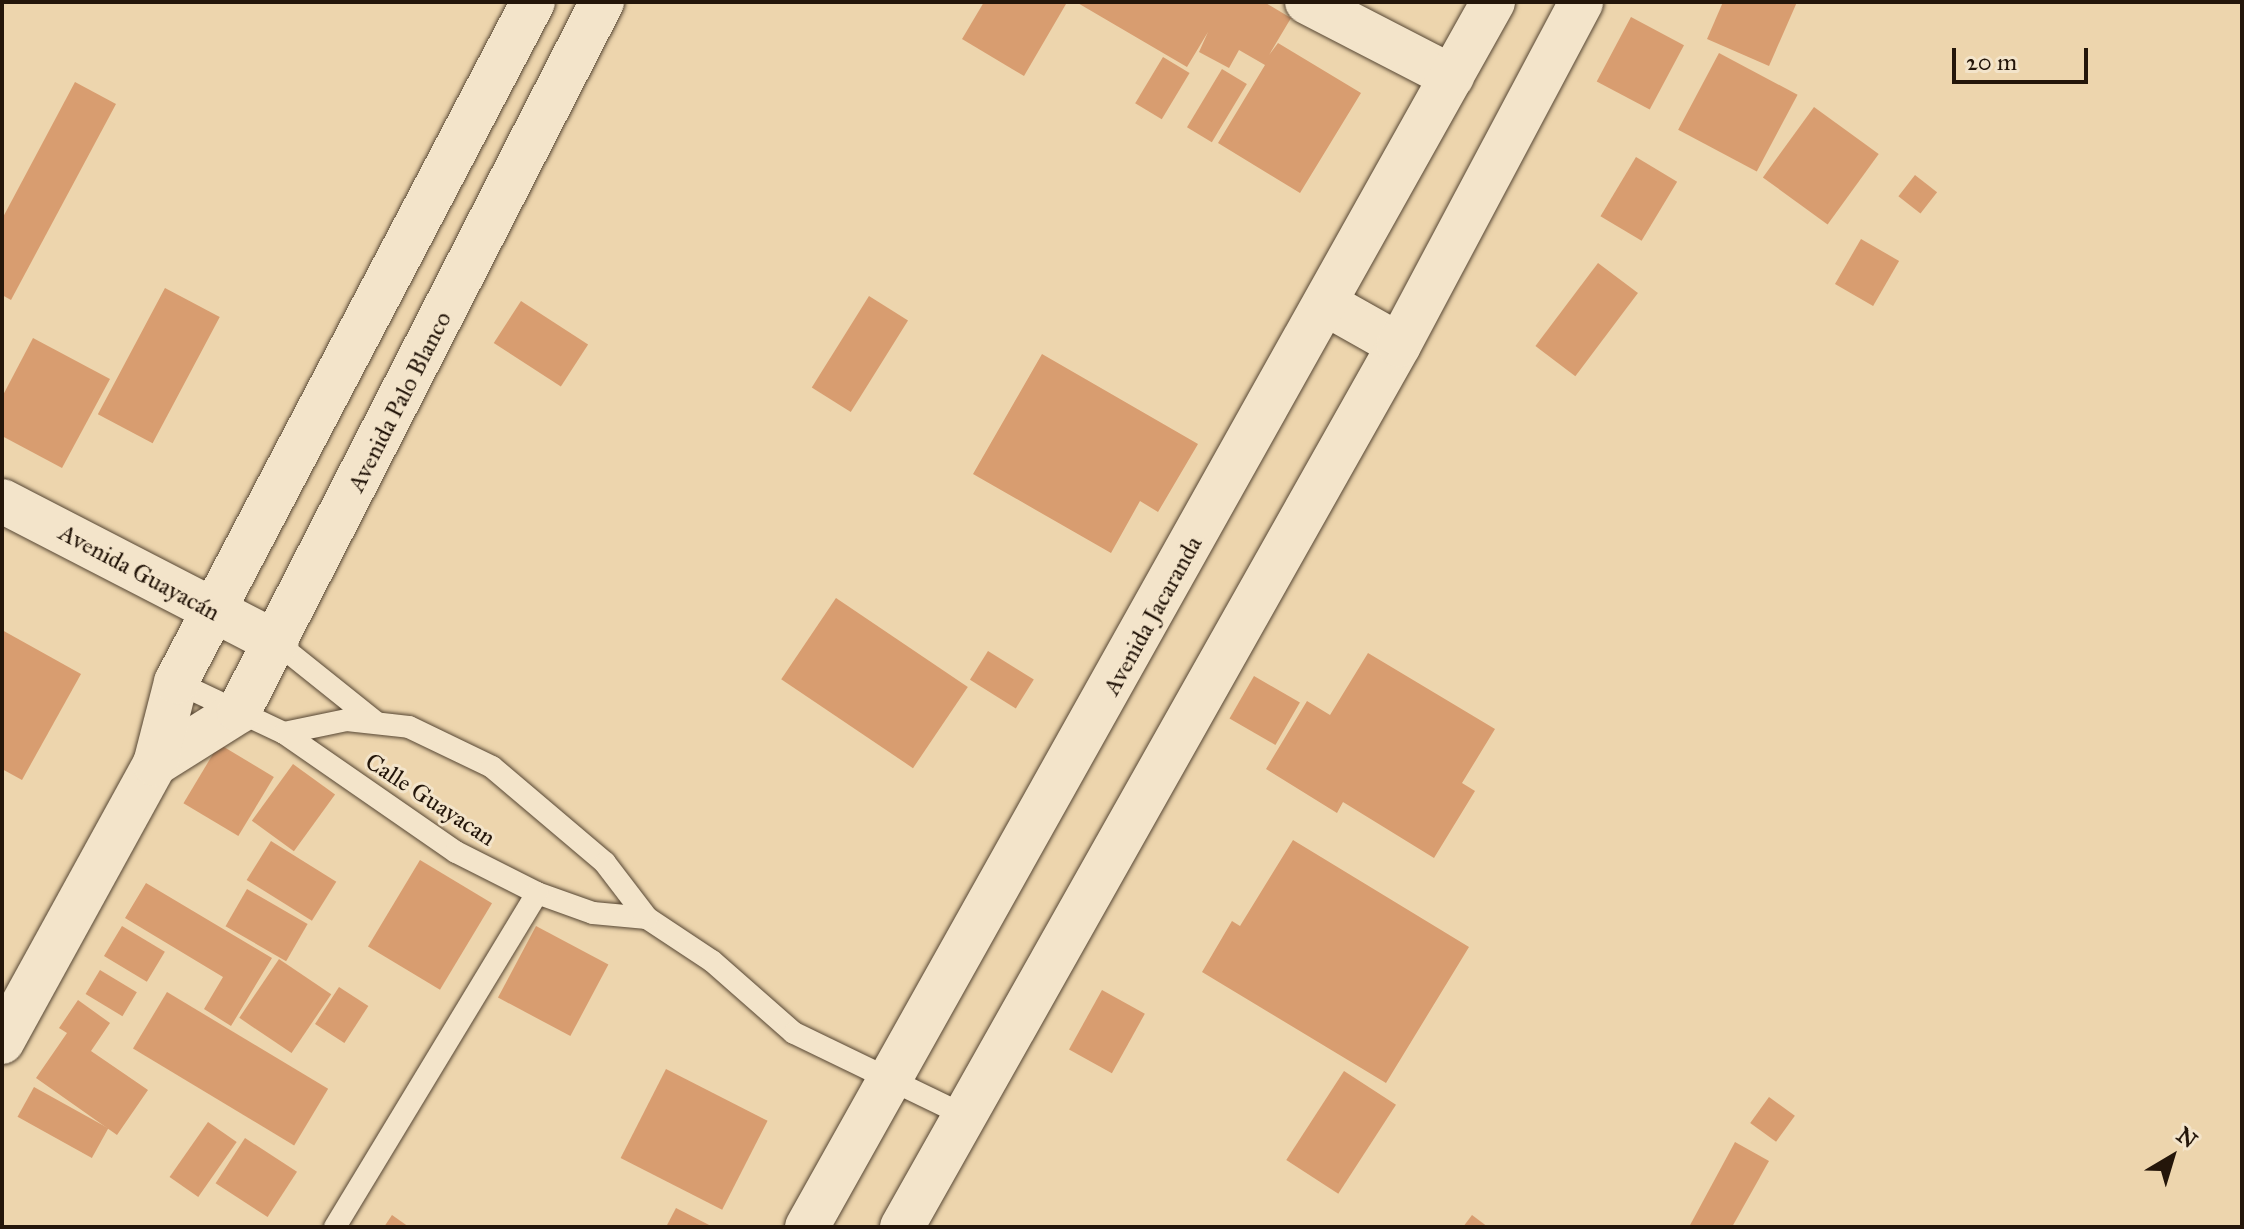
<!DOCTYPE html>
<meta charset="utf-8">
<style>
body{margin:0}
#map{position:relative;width:2244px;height:1229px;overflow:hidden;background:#edd5ad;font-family:"IM FELL Great Primer",serif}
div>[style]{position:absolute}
.building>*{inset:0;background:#d89d70;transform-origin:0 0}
.roads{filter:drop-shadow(0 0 2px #564633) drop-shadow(0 0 2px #564633)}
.lane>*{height:22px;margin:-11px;padding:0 11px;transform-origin:11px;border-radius:11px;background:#f3e4ca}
.street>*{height:44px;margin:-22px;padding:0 22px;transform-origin:22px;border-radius:22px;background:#f3e4ca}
span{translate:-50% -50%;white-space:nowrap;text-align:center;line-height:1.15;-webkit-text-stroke:6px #f3e4ca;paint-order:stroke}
.street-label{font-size:24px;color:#24160a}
.frame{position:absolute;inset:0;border:4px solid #24160a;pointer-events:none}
.north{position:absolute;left:2132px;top:1117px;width:80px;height:80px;-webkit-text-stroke:6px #f3e4ca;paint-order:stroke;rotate:38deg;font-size:22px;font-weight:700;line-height:32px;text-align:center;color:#24160a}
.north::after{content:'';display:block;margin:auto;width:28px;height:36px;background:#24160a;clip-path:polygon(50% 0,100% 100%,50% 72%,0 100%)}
.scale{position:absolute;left:1952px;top:48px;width:136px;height:36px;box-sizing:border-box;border:4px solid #24160a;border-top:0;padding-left:10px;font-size:24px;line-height:28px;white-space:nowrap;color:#24160a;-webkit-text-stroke:6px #f3e4ca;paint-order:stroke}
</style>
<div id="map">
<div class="building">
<div style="clip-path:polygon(984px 2px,1066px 4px,1024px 76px,962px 39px)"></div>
<div style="clip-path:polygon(1076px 2px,1264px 2px,1291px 18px,1269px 55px,1278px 43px,1361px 93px,1300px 193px,1218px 143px,1265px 65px,1239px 50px,1229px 68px,1199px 52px,1208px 32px,1187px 67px)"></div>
<div style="clip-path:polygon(1723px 2px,1797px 2px,1769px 66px,1707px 39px)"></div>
<div style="left:1631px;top:17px;width:60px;height:73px;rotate:28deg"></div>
<div style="left:1719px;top:53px;width:89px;height:87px;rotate:28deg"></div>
<div style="left:1163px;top:57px;width:31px;height:54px;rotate:31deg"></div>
<div style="left:1222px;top:69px;width:29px;height:68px;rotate:31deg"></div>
<div style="clip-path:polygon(75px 82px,116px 104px,11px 300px,2px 295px,2px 219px)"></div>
<div style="left:1814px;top:107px;width:80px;height:87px;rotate:36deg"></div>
<div style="left:1636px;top:157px;width:48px;height:69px;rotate:31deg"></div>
<div style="left:1915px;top:175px;width:28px;height:27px;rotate:38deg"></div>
<div style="left:1861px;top:239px;width:44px;height:52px;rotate:30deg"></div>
<div style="left:1598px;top:263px;width:50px;height:104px;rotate:37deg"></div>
<div style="left:165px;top:288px;width:62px;height:143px;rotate:28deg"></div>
<div style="left:869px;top:296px;width:46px;height:108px;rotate:32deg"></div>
<div style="left:521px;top:301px;width:80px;height:50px;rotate:33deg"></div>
<div style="clip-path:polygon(33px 338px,110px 379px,62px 468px,2px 436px,2px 397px)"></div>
<div style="clip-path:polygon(1042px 354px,1198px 444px,1158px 512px,1140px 501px,1111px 553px,973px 474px)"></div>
<div style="left:836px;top:598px;width:159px;height:98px;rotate:34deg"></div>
<div style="clip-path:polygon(2px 630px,81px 674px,22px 780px,2px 769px)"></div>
<div style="left:988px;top:651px;width:54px;height:34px;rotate:32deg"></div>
<div style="clip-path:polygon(1368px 653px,1495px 729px,1462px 783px,1475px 791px,1434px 858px,1343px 802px,1337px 813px,1266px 769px,1307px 701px,1330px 715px)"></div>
<div style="left:1254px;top:676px;width:53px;height:49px;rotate:30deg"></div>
<div style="left:219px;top:744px;width:64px;height:69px;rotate:31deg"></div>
<div style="left:293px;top:764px;width:52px;height:70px;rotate:36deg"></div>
<div style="clip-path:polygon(1293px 840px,1469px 947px,1386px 1083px,1202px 972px,1232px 921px,1240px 926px)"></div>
<div style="left:271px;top:841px;width:77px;height:46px;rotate:32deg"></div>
<div style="left:420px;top:860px;width:84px;height:101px;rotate:31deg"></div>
<div style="clip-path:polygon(146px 883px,272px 958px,231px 1026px,204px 1009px,223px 977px,125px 918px)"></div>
<div style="left:247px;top:889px;width:70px;height:43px;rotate:30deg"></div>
<div style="left:122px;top:926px;width:50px;height:35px;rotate:31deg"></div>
<div style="left:536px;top:926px;width:82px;height:81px;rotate:28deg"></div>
<div style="left:279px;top:959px;width:63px;height:71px;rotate:34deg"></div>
<div style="left:100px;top:970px;width:43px;height:28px;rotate:31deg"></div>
<div style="left:339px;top:987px;width:35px;height:44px;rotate:33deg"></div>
<div style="left:1102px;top:990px;width:49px;height:68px;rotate:29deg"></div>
<div style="left:167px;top:992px;width:188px;height:66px;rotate:31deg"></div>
<div style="clip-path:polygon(78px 1000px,110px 1023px,91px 1051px,148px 1090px,117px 1135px,36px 1078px,67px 1033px,59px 1028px)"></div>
<div style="left:666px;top:1069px;width:114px;height:100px;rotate:27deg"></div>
<div style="left:1344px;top:1071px;width:62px;height:106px;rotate:33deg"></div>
<div style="left:34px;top:1087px;width:85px;height:34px;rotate:29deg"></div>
<div style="left:1769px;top:1097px;width:32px;height:32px;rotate:36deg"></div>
<div style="left:208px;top:1122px;width:35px;height:67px;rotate:35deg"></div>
<div style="left:245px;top:1138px;width:62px;height:54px;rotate:33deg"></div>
<div style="clip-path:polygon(1735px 1142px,1769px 1161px,1732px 1227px,1689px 1227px)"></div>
<div style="clip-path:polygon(676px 1208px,713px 1227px,666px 1227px)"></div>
<div style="clip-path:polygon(392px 1215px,409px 1227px,384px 1227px)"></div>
<div style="clip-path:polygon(1472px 1215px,1488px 1227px,1463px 1227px)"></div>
</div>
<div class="roads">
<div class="lane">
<div style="left:277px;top:643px;width:128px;rotate:38.7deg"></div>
<div style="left:176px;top:682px;width:119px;rotate:25.3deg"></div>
<div style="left:284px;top:733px;width:209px;rotate:34.7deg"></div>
<div style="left:456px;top:852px;width:91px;rotate:26.8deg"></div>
<div style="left:537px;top:893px;width:59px;rotate:19.7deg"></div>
<div style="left:593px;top:913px;width:54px;rotate:5.3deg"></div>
<div style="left:647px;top:918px;width:78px;rotate:33.5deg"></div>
<div style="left:712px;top:961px;width:109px;rotate:41.3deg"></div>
<div style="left:794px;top:1033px;width:191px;rotate:25.8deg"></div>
<div style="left:284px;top:733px;width:64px;rotate:-11.7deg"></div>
<div style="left:347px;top:720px;width:62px;rotate:6.4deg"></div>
<div style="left:409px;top:727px;width:92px;rotate:25.7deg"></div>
<div style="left:492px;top:767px;width:148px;rotate:40.3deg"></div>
<div style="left:605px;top:863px;width:69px;rotate:52.6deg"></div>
<div style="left:335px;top:1227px;width:390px;rotate:-58.8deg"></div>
</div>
<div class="street">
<div style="left:1307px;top:2px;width:163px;rotate:27.3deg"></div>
<div style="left:1328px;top:305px;width:81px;rotate:29.4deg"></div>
<div style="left:2px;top:501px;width:309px;rotate:27.3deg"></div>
<div style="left:155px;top:764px;width:99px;rotate:-32.2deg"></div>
<div style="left:239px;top:711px;width:797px;rotate:-62.89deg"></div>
<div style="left:2px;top:1042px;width:317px;rotate:-61.2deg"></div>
<div style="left:155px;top:764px;width:85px;rotate:-75.6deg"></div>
<div style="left:176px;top:682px;width:768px;rotate:-62.3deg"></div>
<div style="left:807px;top:1227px;width:1404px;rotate:-60.75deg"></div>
<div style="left:902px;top:1227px;width:1012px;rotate:-60.6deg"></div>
<div style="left:1399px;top:345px;width:388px;rotate:-62deg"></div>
</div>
</div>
<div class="street-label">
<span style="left:400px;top:402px;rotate:-63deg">Avenida Palo Blanco</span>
<span style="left:139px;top:573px;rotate:28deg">Avenida Guayacán</span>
<span style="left:1153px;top:616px;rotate:-61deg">Avenida Jacaranda</span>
<span style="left:430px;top:800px;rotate:33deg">Calle Guayacan</span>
</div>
<div class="frame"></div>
<div class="north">N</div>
<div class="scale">20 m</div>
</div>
